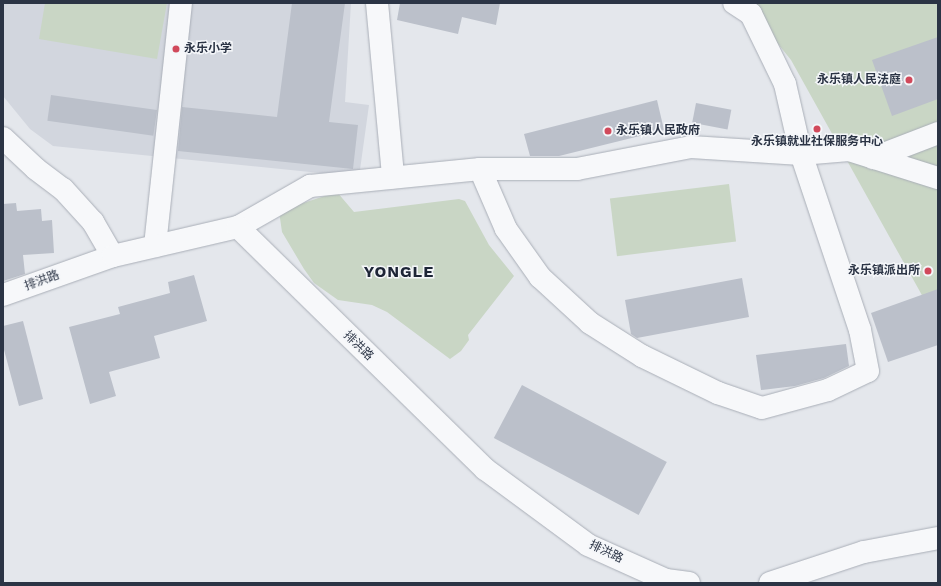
<!DOCTYPE html>
<meta charset="utf-8">
<style>
body{margin:0}
#map{position:relative;width:941px;height:586px;overflow:hidden;background:#e4e7ec;font-family:"Work Sans","Noto Sans SC",sans-serif}
div>[style]{position:absolute}
.built>*{inset:0;background:#d2d6de}
.green>*{inset:0;background:#c9d6c5;transform-origin:0 0}
.building>*{inset:0;background:#bbc0ca;transform-origin:0 0}
.roads{filter:drop-shadow(0 0 1px #a9aeb7) drop-shadow(0 0 1px #a9aeb7)}
.street>*{height:22px;margin:-11px;padding:0 11px;transform-origin:11px;border-radius:11px;background:#f7f8fa}
.dots>*{width:11px;height:11px;translate:-50% -50%;box-sizing:border-box;border:2px solid #f4f6f9;border-radius:50%}
span{translate:-50% -50%;white-space:nowrap;text-align:center;line-height:1.15;-webkit-text-stroke:3px #f4f6f9;paint-order:stroke}
.poi-label{font-size:12px;color:#2b3445;font-weight:700}
.left{translate:0 -50%;text-align:left}
.right{translate:-100% -50%;text-align:right}
.street-label{font-size:12px;color:#2b3445}
.district-label{font-size:16px;color:#1d2536;font-weight:700;letter-spacing:1px}
.frame{position:absolute;inset:0;border:4px solid #2b3445;pointer-events:none}
</style>
<div id="map">
<div class="built">
<div style="clip-path:polygon(3px 3px,351px 3px,345px 102px,369px 105px,359px 177px,53px 146px,30px 129px,3px 96px)"></div>
</div>
<div class="green">
<div style="clip-path:polygon(45px 3px,167px 3px,157px 59px,39px 39px)"></div>
<div style="clip-path:polygon(745px 3px,938px 3px,938px 324px,791px 60px)"></div>
<div style="left:729px;top:184px;width:58px;height:120px;rotate:83deg"></div>
<div style="clip-path:polygon(337px 192px,354px 212px,459px 199px,465px 201px,489px 245px,514px 276px,468px 335px,469px 340px,461px 351px,450px 359px,387px 312px,372px 305px,338px 300px,314px 283px,304px 269px,282px 232px,279px 211px)"></div>
</div>
<div class="building">
<div style="clip-path:polygon(292px 3px,345px 3px,329px 122px,358px 125px,353px 169px,178px 151px,182px 107px,277px 117px)"></div>
<div style="clip-path:polygon(400px 3px,500px 3px,496px 25px,462px 17px,458px 34px,397px 20px)"></div>
<div style="clip-path:polygon(938px 37px,938px 99px,892px 116px,872px 60px)"></div>
<div style="left:51px;top:95px;width:107px;height:26px;rotate:8deg"></div>
<div style="clip-path:polygon(657px 100px,664px 130px,559px 156px,530px 156px,524px 134px)"></div>
<div style="left:696px;top:103px;width:36px;height:20px;rotate:11deg"></div>
<div style="clip-path:polygon(16px 203px,17px 211px,41px 209px,42px 221px,52px 220px,54px 253px,23px 255px,25px 274px,3px 281px,3px 204px)"></div>
<div style="clip-path:polygon(194px 275px,207px 321px,154px 336px,160px 358px,109px 372px,116px 396px,90px 404px,69px 327px,120px 314px,118px 307px,170px 293px,168px 282px)"></div>
<div style="clip-path:polygon(742px 278px,749px 317px,637px 338px,631px 334px,625px 300px)"></div>
<div style="clip-path:polygon(938px 289px,938px 345px,888px 362px,871px 313px)"></div>
<div style="clip-path:polygon(23px 321px,43px 399px,19px 406px,3px 346px,3px 326px)"></div>
<div style="clip-path:polygon(846px 344px,849px 366px,824px 378px,795px 386px,761px 390px,756px 355px)"></div>
<div style="left:522px;top:385px;width:164px;height:60px;rotate:28deg"></div>
</div>
<div class="roads">
<div class="street">
<div style="left:377px;top:3px;width:175px;rotate:84.7deg"></div>
<div style="left:3px;top:138px;width:45px;rotate:43.2deg"></div>
<div style="left:36px;top:169px;width:34px;rotate:37deg"></div>
<div style="left:63px;top:189px;width:45px;rotate:47.7deg"></div>
<div style="left:93px;top:222px;width:39px;rotate:60deg"></div>
<div style="left:873px;top:158px;width:70px;rotate:-21deg"></div>
<div style="left:480px;top:169px;width:65px;rotate:66.6deg"></div>
<div style="left:506px;top:229px;width:59px;rotate:54.7deg"></div>
<div style="left:540px;top:277px;width:68px;rotate:42.6deg"></div>
<div style="left:590px;top:323px;width:62px;rotate:32.4deg"></div>
<div style="left:642px;top:356px;width:85px;rotate:26deg"></div>
<div style="left:718px;top:393px;width:46px;rotate:18.8deg"></div>
<div style="left:762px;top:408px;width:68px;rotate:-15.3deg"></div>
<div style="left:828px;top:390px;width:44px;rotate:-25.4deg"></div>
<div style="left:868px;top:371px;width:42px;rotate:-101deg"></div>
<div style="left:860px;top:330px;width:186px;rotate:-108.5deg"></div>
<div style="left:801px;top:154px;width:72px;rotate:-102.9deg"></div>
<div style="left:785px;top:84px;width:78px;rotate:-115.9deg"></div>
<div style="left:751px;top:14px;width:20px;rotate:-147deg"></div>
<div style="left:238px;top:227px;width:83px;rotate:-29.7deg"></div>
<div style="left:310px;top:186px;width:171px;rotate:-5.7deg"></div>
<div style="left:480px;top:169px;width:97px"></div>
<div style="left:577px;top:169px;width:116px;rotate:-10.9deg"></div>
<div style="left:691px;top:147px;width:110px;rotate:3.6deg"></div>
<div style="left:801px;top:154px;width:48px;rotate:-4.8deg"></div>
<div style="left:849px;top:150px;width:93px;rotate:17.5deg"></div>
<div style="left:155px;top:246px;width:244px;rotate:-83.9deg"></div>
<div style="left:3px;top:295px;width:117px;rotate:-19.5deg"></div>
<div style="left:113px;top:256px;width:128px;rotate:-13.1deg"></div>
<div style="left:238px;top:227px;width:346px;rotate:44.4deg"></div>
<div style="left:485px;top:469px;width:128px;rotate:36.4deg"></div>
<div style="left:588px;top:545px;width:85px;rotate:24.2deg"></div>
<div style="left:666px;top:580px;width:23px;rotate:7deg"></div>
<div style="left:770px;top:583px;width:99px;rotate:-18.3deg"></div>
<div style="left:864px;top:552px;width:75px;rotate:-10.7deg"></div>
</div>
</div>
<div class="dots">
<div style="left:176px;top:49px;background:#d1495b"></div>
<div style="left:909px;top:80px;background:#d1495b"></div>
<div style="left:817px;top:129px;background:#d1495b"></div>
<div style="left:608px;top:131px;background:#d1495b"></div>
<div style="left:928px;top:271px;background:#d1495b"></div>
</div>
<div class="poi-label">
<span class="left" style="left:184px;top:49px">永乐小学</span>
<span class="right" style="left:901px;top:80px">永乐镇人民法庭</span>
<span class="left" style="left:616px;top:131px">永乐镇人民政府</span>
<span style="left:817px;top:142px">永乐镇就业社保服务中心</span>
<span class="right" style="left:920px;top:271px">永乐镇派出所</span>
</div>
<div class="street-label">
<span style="left:42px;top:281px;rotate:-20deg">排洪路</span>
<span style="left:358px;top:346px;rotate:44deg">排洪路</span>
<span style="left:606px;top:552px;rotate:26deg">排洪路</span>
</div>
<div class="district-label">
<span style="left:399px;top:272px">YONGLE</span>
</div>
<div class="frame"></div>
</div>
